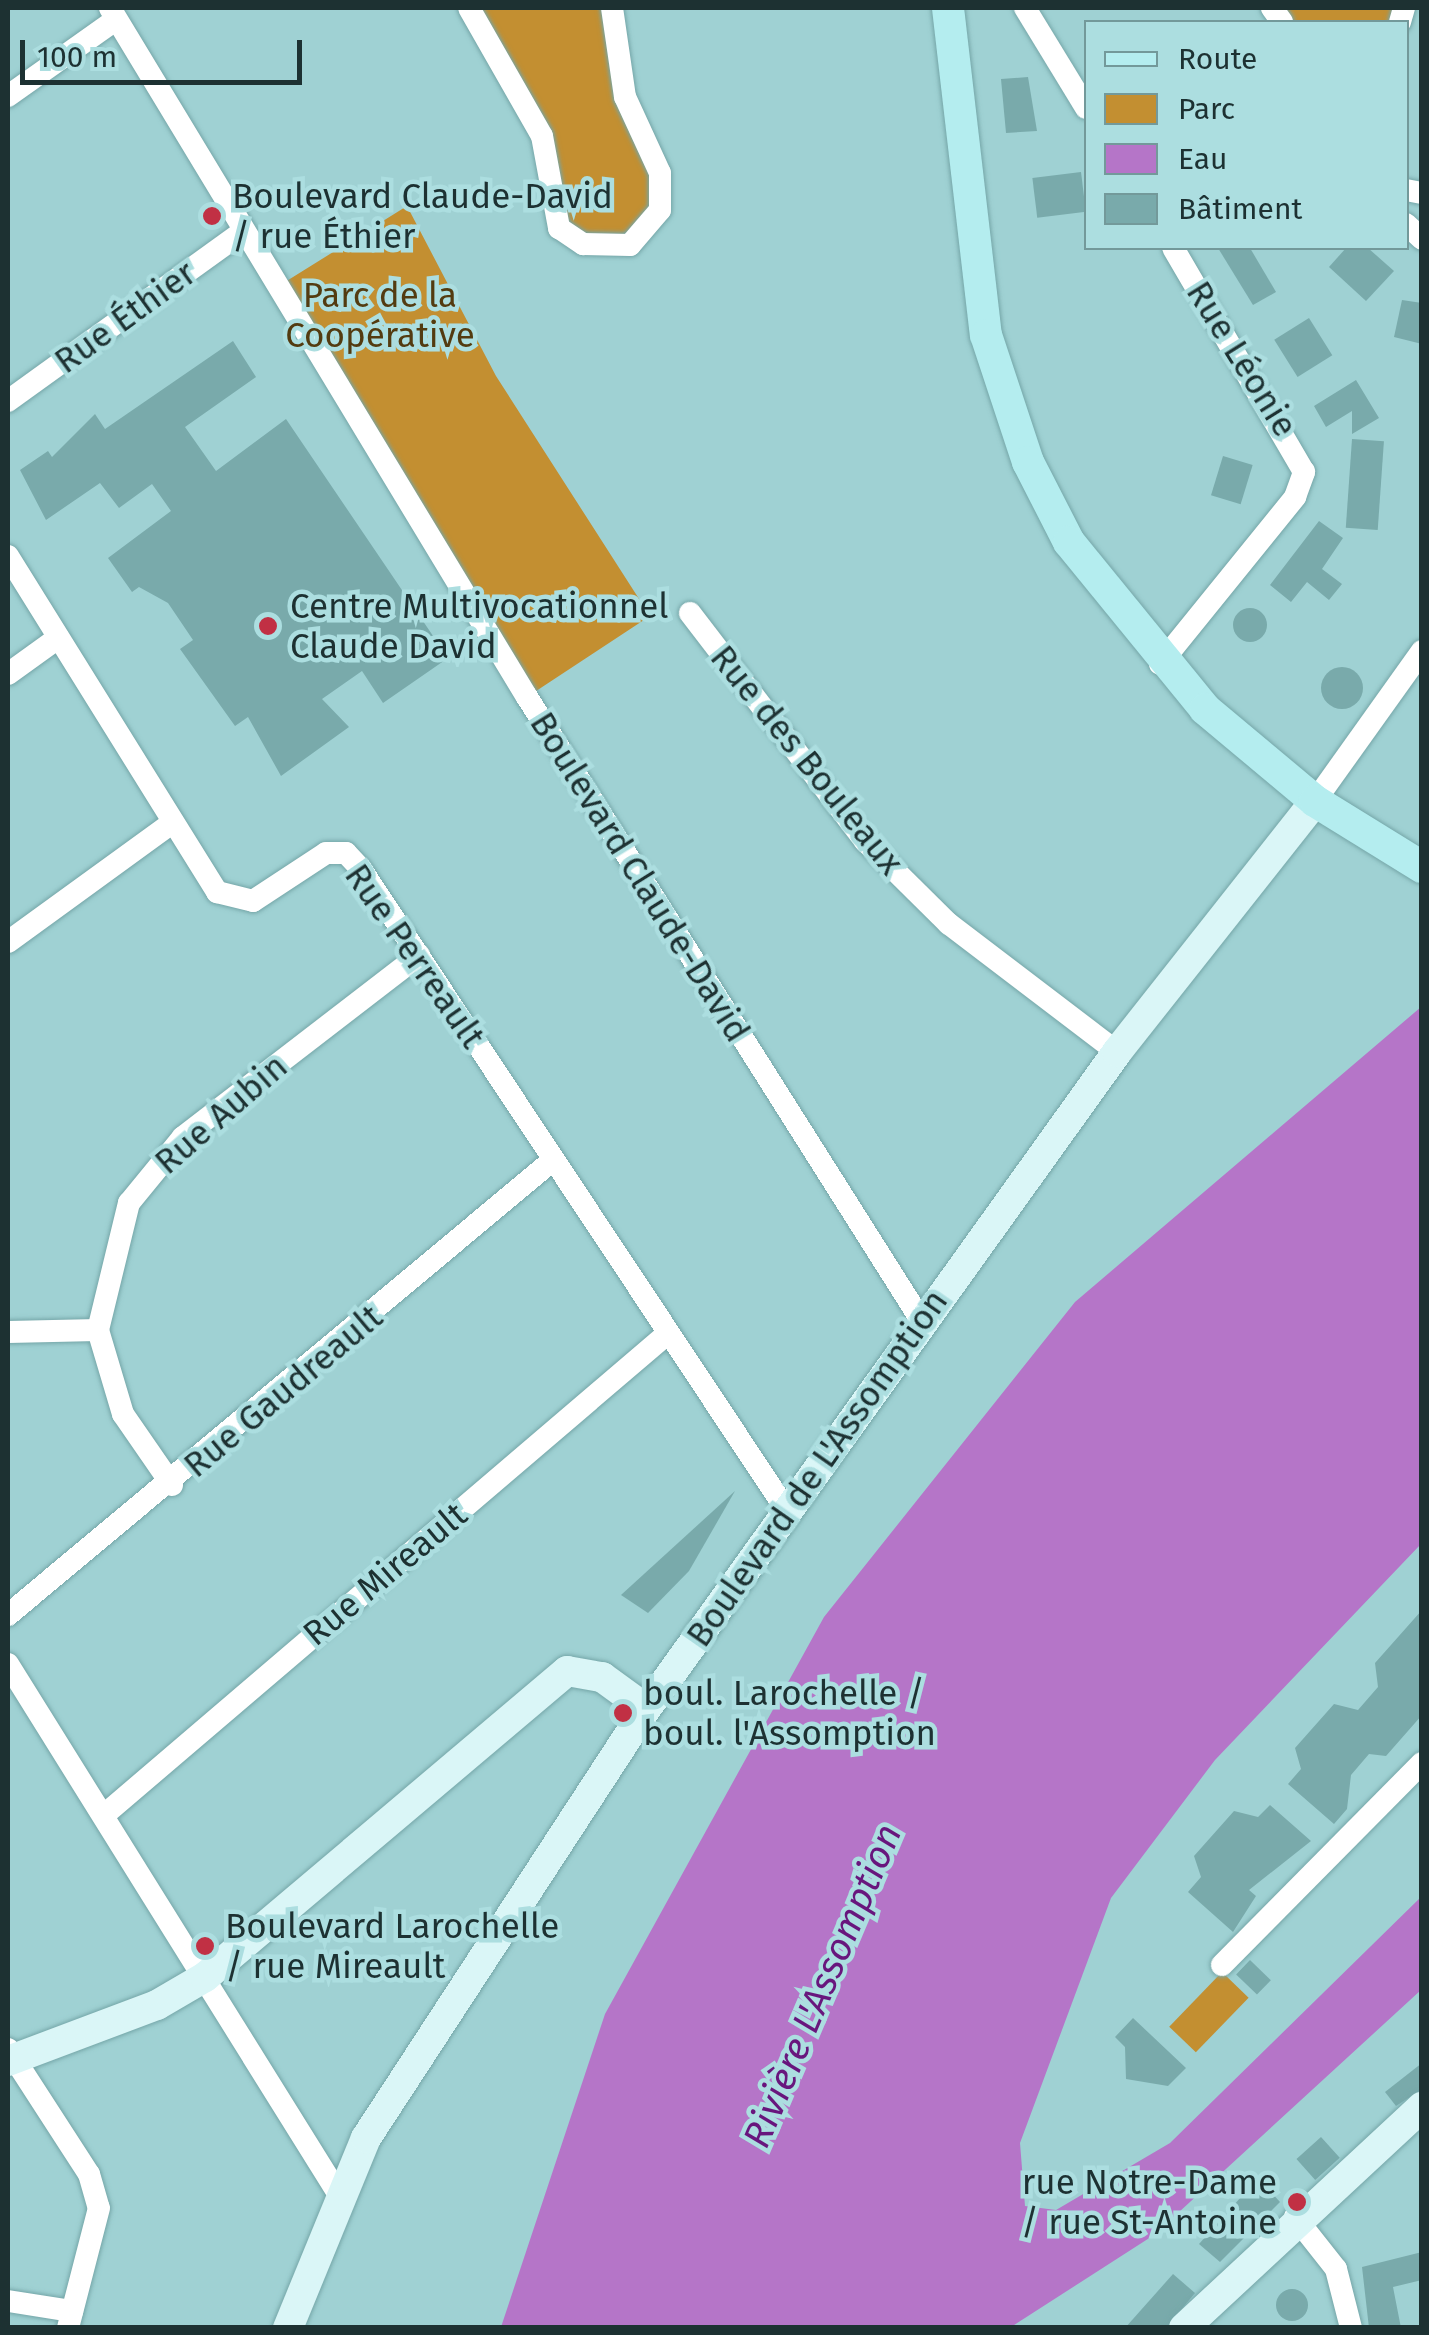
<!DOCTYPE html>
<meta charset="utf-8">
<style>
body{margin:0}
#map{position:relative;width:1429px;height:2335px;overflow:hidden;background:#9fd1d3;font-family:"Fira Sans",sans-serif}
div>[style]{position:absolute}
.green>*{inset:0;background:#c38f31;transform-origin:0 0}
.water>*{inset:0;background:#b575c8}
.building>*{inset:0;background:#79aaab;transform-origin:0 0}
.round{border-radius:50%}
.roads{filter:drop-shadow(0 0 2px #75a6a8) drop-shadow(0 0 2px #75a6a8)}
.street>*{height:22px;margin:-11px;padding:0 11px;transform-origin:11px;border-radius:11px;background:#fff}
.secondary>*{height:30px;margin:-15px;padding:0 15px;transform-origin:15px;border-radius:15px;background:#daf6f7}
.primary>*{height:32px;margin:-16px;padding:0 16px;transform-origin:16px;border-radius:16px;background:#b4edef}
.dots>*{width:28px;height:28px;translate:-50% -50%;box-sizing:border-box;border:5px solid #acdee0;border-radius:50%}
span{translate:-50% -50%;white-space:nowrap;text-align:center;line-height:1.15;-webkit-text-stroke:9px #acdee0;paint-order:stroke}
.poi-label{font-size:35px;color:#1d3132}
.left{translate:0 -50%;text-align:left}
.right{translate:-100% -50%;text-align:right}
.park-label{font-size:35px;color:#533b10}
.street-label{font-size:35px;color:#1d3132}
.water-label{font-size:38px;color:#68167d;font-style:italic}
.frame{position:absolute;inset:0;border:10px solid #1d3132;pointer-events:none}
.legend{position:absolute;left:1084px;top:20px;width:325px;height:230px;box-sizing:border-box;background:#acdee0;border:2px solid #73999a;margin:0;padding:12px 18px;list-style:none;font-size:30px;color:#1d3132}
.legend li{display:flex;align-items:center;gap:20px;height:50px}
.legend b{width:50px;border:2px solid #73999a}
.scale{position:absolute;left:20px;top:40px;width:282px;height:45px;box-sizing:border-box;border:5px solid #1d3132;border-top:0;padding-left:12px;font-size:30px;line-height:35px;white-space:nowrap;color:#1d3132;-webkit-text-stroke:8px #acdee0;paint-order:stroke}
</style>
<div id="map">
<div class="green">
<div style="clip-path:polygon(469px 8px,612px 8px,660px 210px,630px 245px,559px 228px,542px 136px)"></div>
<div style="left:1272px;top:8px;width:132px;height:17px"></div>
<div style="clip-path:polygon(407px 206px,496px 376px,650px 616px,527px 697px,277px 287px)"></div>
<div style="left:1222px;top:1972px;width:37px;height:76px;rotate:44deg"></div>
</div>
<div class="water">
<div style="clip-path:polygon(1421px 1007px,1421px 1544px,1215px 1760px,1111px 1898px,1020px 2143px,1025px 2206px,1056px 2210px,1170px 2143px,1421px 1897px,1421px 1990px,1154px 2235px,1011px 2327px,501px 2327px,605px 2014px,824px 1617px,1075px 1302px)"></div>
</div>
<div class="building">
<div style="clip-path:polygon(1028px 77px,1037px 131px,1006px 133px,1001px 79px)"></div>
<div style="left:1081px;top:172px;width:40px;height:49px;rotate:83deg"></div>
<div style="clip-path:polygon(1218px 248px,1250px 248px,1276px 292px,1253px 305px)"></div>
<div style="clip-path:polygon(1346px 248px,1368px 248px,1394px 271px,1366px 301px,1329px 267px)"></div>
<div style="clip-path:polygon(1402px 300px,1422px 303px,1422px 344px,1394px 337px)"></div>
<div style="left:1309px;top:318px;width:44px;height:41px;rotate:58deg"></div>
<div style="clip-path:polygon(233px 341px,256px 377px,185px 427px,216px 471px,286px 419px,448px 658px,383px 703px,362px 671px,322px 699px,349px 727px,281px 776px,248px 717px,235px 726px,180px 649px,193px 640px,168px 603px,139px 587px,132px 592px,108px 558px,171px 511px,152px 484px,119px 508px,100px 483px,46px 520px,20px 470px,48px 451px,52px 457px,95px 414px,105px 429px)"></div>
<div style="clip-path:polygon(1356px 380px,1379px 418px,1352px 434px,1352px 411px,1326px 427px,1314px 406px)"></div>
<div style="left:1352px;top:439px;width:32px;height:89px;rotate:4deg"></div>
<div style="left:1223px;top:456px;width:31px;height:41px;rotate:17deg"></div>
<div style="clip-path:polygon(1319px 521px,1343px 538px,1322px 569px,1342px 584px,1329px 600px,1307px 582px,1291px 602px,1270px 585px)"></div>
<div class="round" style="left:1233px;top:608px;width:34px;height:34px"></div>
<div class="round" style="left:1321px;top:667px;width:42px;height:42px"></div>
<div style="clip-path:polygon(735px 1491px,689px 1571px,648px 1613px,621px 1595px)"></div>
<div style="clip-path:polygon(1422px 1610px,1422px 1715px,1386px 1756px,1369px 1754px,1351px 1775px,1347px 1809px,1334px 1824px,1288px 1784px,1301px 1769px,1295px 1748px,1334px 1704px,1358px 1710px,1378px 1687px,1375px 1663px)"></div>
<div style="clip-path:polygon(1270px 1805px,1311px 1841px,1249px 1890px,1256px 1896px,1233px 1932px,1188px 1892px,1201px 1877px,1194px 1856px,1234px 1811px,1258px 1817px)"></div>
<div style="left:1250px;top:1960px;width:29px;height:20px;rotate:44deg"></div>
<div style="clip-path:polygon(1133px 2018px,1186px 2068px,1168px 2086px,1126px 2079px,1125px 2047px,1115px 2037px)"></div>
<div style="clip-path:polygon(1422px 2063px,1422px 2089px,1396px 2106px,1385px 2092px)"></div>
<div style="left:1321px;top:2137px;width:28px;height:33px;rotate:48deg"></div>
<div style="clip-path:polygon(1258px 2178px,1280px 2202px,1220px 2262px,1199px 2244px)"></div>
<div style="clip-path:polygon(1422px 2252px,1422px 2280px,1393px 2287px,1401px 2328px,1369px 2328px,1362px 2267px)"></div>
<div style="clip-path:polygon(1173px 2274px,1195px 2293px,1166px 2328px,1125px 2328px)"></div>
<div class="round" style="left:1276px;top:2289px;width:32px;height:32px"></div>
</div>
<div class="roads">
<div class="street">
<div style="left:110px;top:8px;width:805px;rotate:58.82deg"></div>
<div style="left:527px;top:697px;width:737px;rotate:57.69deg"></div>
<div style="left:469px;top:8px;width:147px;rotate:60.3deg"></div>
<div style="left:542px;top:136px;width:94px;rotate:79.5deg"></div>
<div style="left:559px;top:228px;width:29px;rotate:34deg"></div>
<div style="left:583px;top:244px;width:47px;rotate:1.2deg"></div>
<div style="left:630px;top:245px;width:46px;rotate:-49.4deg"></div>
<div style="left:660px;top:210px;width:37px;rotate:-90deg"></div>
<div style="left:660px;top:173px;width:84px;rotate:-114.7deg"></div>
<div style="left:625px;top:97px;width:90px;rotate:-98.3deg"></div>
<div style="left:1025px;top:8px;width:117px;rotate:58.6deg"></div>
<div style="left:1272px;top:8px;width:17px;rotate:54deg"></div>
<div style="left:1400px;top:22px;width:15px;rotate:-74deg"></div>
<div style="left:8px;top:96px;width:130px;rotate:-35.3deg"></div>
<div style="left:1406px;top:190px;width:16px;rotate:11deg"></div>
<div style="left:1406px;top:224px;width:22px;rotate:43deg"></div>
<div style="left:8px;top:401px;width:289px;rotate:-35.8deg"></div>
<div style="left:8px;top:556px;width:396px;rotate:58.1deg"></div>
<div style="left:217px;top:892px;width:37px;rotate:14deg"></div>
<div style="left:253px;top:901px;width:87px;rotate:-33.3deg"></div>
<div style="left:326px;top:853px;width:20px"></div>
<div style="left:346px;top:853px;width:22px;rotate:47deg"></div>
<div style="left:361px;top:869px;width:767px;rotate:56.43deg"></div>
<div style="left:690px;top:613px;width:287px;rotate:52.5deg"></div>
<div style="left:865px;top:841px;width:118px;rotate:44.7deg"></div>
<div style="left:949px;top:924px;width:211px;rotate:37.3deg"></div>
<div style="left:1160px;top:664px;width:215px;rotate:-51deg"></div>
<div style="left:1295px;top:497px;width:27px;rotate:-70deg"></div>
<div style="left:1304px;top:472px;width:259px;rotate:-120.3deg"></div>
<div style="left:8px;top:674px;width:62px;rotate:-35.8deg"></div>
<div style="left:1315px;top:801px;width:184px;rotate:-54.5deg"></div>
<div style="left:8px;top:942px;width:204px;rotate:-36deg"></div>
<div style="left:8px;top:1332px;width:90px;rotate:-1.3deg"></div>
<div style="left:172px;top:1485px;width:86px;rotate:-124.6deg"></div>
<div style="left:123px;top:1414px;width:88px;rotate:-106.6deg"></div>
<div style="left:98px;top:1330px;width:131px;rotate:-76.3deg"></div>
<div style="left:129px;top:1203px;width:85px;rotate:-50.7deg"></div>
<div style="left:183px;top:1137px;width:298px;rotate:-37.6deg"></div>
<div style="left:8px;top:1615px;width:710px;rotate:-39.86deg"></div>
<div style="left:8px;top:1664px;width:626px;rotate:58.06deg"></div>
<div style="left:104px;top:1815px;width:740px;rotate:-40.51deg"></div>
<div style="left:1222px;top:1965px;width:284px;rotate:-45.3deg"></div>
<div style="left:8px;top:2049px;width:149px;rotate:57.1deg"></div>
<div style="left:89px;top:2174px;width:35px;rotate:74deg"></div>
<div style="left:99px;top:2208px;width:124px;rotate:104.5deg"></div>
<div style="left:1295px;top:2217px;width:66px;rotate:51.7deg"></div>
<div style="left:1336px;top:2269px;width:61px;rotate:75.7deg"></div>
<div style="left:8px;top:2301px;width:65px;rotate:8.9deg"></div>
</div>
<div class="secondary">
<div style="left:8px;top:2061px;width:159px;rotate:-20.6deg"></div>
<div style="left:157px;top:2005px;width:56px;rotate:-30.3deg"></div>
<div style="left:205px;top:1977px;width:474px;rotate:-40.2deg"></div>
<div style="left:567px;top:1671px;width:36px;rotate:10deg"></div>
<div style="left:602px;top:1677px;width:54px;rotate:36deg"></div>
<div style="left:288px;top:2328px;width:205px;rotate:-67.7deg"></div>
<div style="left:366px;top:2138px;width:512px;rotate:-56.87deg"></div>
<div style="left:646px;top:1709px;width:808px;rotate:-54.36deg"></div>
<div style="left:1117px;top:1052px;width:320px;rotate:-51.7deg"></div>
<div style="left:1184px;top:2328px;width:325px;rotate:-42.9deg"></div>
</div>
<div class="primary">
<div style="left:948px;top:8px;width:329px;rotate:83.4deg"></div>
<div style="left:986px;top:335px;width:134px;rotate:71.7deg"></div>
<div style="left:1028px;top:462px;width:90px;rotate:62.9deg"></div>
<div style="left:1069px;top:542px;width:215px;rotate:50.8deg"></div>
<div style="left:1205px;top:709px;width:143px;rotate:39.9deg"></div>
<div style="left:1315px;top:801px;width:126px;rotate:31.7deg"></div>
</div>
</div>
<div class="dots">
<div style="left:212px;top:216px;background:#c13044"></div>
<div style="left:268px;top:626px;background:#c13044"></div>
<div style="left:623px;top:1713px;background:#c13044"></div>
<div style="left:205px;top:1946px;background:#c13044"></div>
<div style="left:1297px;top:2202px;background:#c13044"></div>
</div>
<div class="poi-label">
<span class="left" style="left:232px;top:216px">Boulevard Claude-David<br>/ rue Éthier</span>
<span class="left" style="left:290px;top:626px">Centre Multivocationnel<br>Claude David</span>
<span class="left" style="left:643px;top:1713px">boul. Larochelle /<br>boul. l'Assomption</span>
<span class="left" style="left:225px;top:1946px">Boulevard Larochelle<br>/ rue Mireault</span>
<span class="right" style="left:1277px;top:2202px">rue Notre-Dame<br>/ rue St-Antoine</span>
</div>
<div class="park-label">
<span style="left:380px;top:315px">Parc de la<br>Coopérative</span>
</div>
<div class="street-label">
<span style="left:125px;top:317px;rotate:-36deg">Rue Éthier</span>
<span style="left:1242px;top:359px;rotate:58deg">Rue Léonie</span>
<span style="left:807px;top:760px;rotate:51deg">Rue des Bouleaux</span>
<span style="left:640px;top:877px;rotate:58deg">Boulevard Claude-David</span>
<span style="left:415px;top:956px;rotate:55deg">Rue Perreault</span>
<span style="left:221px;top:1114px;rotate:-41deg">Rue Aubin</span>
<span style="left:283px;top:1391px;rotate:-40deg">Rue Gaudreault</span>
<span style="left:817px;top:1468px;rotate:-55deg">Boulevard de L'Assomption</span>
<span style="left:385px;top:1574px;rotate:-40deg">Rue Mireault</span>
</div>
<div class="water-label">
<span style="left:823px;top:1986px;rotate:-67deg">Rivière L'Assomption</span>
</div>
<div class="frame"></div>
<ul class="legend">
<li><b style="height:12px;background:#b4edef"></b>Route</li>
<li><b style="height:28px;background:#c38f31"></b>Parc</li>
<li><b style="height:28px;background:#b575c8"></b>Eau</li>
<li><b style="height:28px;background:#79aaab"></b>Bâtiment</li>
</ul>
<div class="scale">100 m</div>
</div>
